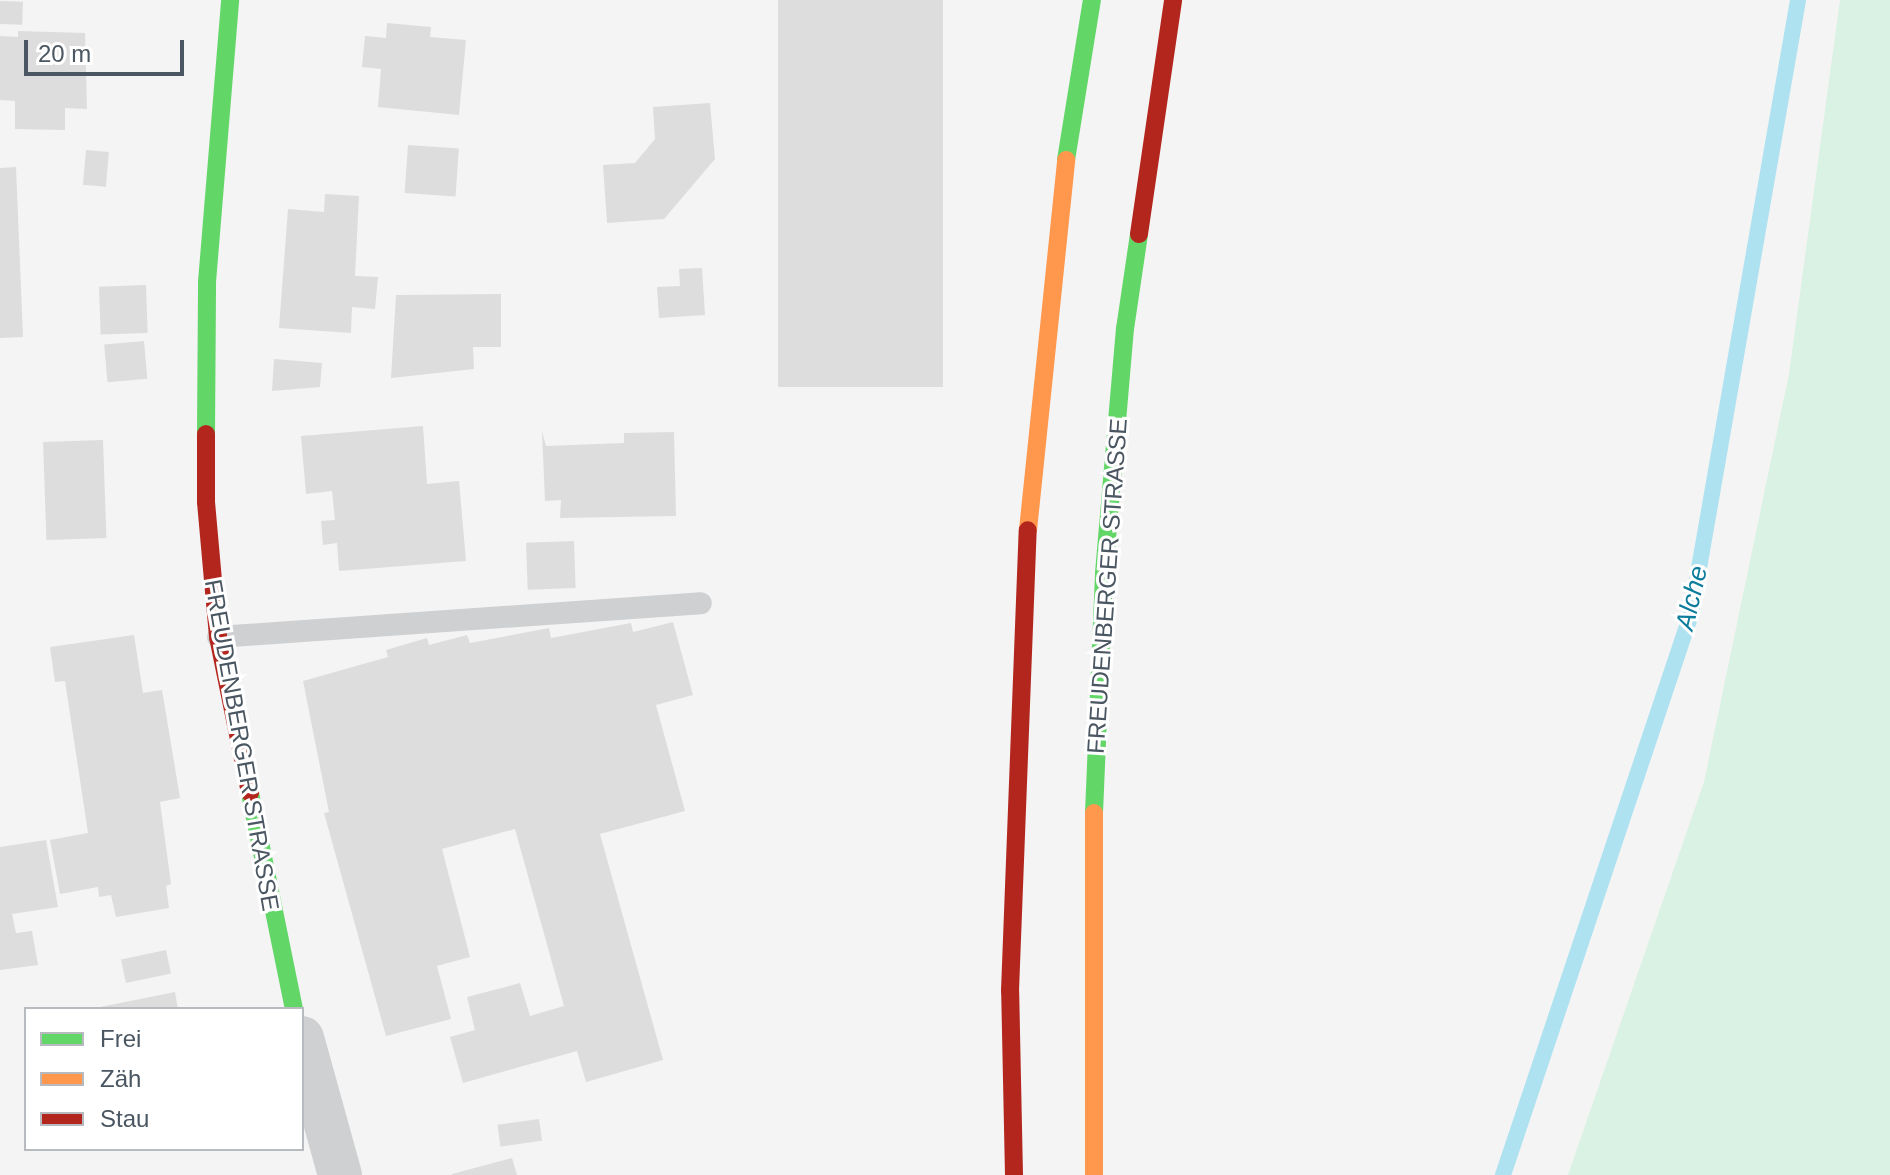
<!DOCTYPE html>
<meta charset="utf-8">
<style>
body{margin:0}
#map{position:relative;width:1890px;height:1175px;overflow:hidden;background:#f4f4f4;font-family:Arial,sans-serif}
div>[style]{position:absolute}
.green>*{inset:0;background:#d9f2e3}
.stream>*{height:16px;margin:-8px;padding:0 8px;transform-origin:8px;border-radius:8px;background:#aee2f0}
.building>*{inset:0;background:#ddddde;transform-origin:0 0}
.lane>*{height:22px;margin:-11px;padding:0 11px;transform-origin:11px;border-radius:11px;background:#ced0d2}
.street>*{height:44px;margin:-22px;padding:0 22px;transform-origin:22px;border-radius:22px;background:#ced0d2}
.fast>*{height:18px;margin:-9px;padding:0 9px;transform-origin:9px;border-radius:9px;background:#63d668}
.slow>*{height:18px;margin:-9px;padding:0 9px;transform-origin:9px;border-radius:9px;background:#ff974d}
.jam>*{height:18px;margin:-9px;padding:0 9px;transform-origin:9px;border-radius:9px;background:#b3261e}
span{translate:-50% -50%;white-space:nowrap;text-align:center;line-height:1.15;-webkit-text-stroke:6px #fff;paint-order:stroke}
.street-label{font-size:24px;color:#4a5661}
.water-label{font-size:26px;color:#0c7c9b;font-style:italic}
.legend{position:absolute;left:24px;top:1007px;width:280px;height:144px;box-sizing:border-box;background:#fff;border:2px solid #b7bbc0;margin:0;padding:10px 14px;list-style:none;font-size:24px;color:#4a5661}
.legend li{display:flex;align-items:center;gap:16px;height:40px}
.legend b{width:40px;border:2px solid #b7bbc0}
.scale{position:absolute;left:24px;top:40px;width:160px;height:36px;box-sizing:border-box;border:4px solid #4a5661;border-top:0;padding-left:10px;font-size:24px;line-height:28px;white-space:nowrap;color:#4a5661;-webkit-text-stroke:6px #fff;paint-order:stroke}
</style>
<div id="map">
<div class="green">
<div style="clip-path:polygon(1840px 0,1890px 0,1890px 1175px,1568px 1175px,1704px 782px,1789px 374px)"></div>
</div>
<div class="stream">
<div style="left:1503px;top:1175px;width:592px;rotate:-71.47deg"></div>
<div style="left:1691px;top:614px;width:623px;rotate:-80.11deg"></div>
</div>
<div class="building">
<div style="left:778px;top:0;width:165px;height:387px"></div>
<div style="left:0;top:1px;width:23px;height:23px;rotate:2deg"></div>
<div style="clip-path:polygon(387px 23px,431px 27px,430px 37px,466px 40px,459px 115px,378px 107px,381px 69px,362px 67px,365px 36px,386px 38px)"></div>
<div style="clip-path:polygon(18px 31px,85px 33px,87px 109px,65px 108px,65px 130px,15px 129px,15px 101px,0 100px,0 36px,18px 37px)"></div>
<div style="clip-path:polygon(710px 103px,715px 159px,664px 219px,607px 223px,603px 165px,635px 163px,655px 139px,653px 107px)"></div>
<div style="left:408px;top:145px;width:51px;height:48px;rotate:4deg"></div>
<div style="left:86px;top:150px;width:23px;height:35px;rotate:5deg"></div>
<div style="clip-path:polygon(16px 167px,23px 337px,0 338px,0 168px)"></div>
<div style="clip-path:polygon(325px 194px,359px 196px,355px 276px,378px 277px,375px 309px,352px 307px,351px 333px,279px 328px,288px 209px,324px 212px)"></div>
<div style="clip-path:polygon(702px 268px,705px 315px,659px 318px,657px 287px,680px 286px,679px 269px)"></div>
<div style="left:146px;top:285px;width:48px;height:47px;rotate:88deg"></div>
<div style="clip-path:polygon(501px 294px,501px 347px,473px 347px,474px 369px,391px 378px,396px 295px)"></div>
<div style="left:144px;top:341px;width:38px;height:40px;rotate:85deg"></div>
<div style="clip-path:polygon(274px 359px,322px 363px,320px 387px,272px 391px)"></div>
<div style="clip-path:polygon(423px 426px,427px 484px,459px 481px,466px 561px,339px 571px,337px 543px,323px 545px,321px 521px,335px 520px,332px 491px,306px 494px,301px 436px)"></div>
<div style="clip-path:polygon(542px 431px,546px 446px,624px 443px,624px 433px,674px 432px,676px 516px,560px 518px,561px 500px,545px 501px)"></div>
<div style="left:103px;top:440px;width:98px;height:60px;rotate:88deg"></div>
<div style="left:574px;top:541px;width:47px;height:48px;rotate:88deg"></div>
<div style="clip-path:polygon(673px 622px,693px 695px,656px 705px,685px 811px,600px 834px,663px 1060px,586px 1082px,577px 1051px,463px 1083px,450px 1037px,475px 1030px,467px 997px,520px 983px,530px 1016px,564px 1006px,515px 829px,442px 849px,470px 957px,437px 966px,451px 1019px,386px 1036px,324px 813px,329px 812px,303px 681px,388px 657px,386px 650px,427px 638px,429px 645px,467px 635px,470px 643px,549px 628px,551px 638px,631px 623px,633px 632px)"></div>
<div style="clip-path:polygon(134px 635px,143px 693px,162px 690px,180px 798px,160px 802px,171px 884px,166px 886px,169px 908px,116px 917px,111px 895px,99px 897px,98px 887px,60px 894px,50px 840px,88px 833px,65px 681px,55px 682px,50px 647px)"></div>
<div style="clip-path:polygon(46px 840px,58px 907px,12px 914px,16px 933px,32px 931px,38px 965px,0 970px,0 847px)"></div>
<div style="left:166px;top:950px;width:24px;height:46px;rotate:78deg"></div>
<div style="clip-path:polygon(175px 992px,178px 1009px,95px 1009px,95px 1008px)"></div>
<div style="left:539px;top:1119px;width:22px;height:42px;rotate:82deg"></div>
<div style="clip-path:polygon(512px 1158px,517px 1175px,452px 1175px,452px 1174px)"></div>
</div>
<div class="lane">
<div style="left:218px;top:637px;width:484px;rotate:-4deg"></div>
</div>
<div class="street">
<div style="left:302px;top:1038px;width:142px;rotate:74.5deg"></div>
</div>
<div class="fast">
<div style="left:1066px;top:160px;width:162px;rotate:-80.8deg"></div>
<div style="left:206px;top:434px;width:152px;rotate:-89.6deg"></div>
<div style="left:207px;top:282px;width:283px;rotate:-85.3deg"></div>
<div style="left:250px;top:793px;width:220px;rotate:78.5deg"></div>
<div style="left:1094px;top:813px;width:240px;rotate:-87.6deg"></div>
<div style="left:1104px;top:573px;width:245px;rotate:-85.1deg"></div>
<div style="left:1125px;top:329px;width:96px;rotate:-81.6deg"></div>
</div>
<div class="slow">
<div style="left:1028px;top:530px;width:372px;rotate:-84.1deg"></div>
<div style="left:1094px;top:813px;width:362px;rotate:90deg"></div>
</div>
<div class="jam">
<div style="left:1139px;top:234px;width:236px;rotate:-81.7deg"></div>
<div style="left:206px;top:434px;width:68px;rotate:90deg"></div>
<div style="left:206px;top:502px;width:136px;rotate:84.9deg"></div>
<div style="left:218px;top:637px;width:159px;rotate:78.4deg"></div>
<div style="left:1014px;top:1175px;width:184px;rotate:-91.2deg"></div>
<div style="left:1010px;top:991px;width:461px;rotate:-87.8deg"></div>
</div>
<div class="street-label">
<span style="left:1107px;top:586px;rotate:-86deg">FREUDENBERGER STRASSE</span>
<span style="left:242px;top:745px;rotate:80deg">FREUDENBERGER STRASSE</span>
</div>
<div class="water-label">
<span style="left:1692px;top:598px;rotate:-77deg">Alche</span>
</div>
<ul class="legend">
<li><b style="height:10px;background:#63d668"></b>Frei</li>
<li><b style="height:10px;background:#ff974d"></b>Zäh</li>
<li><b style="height:10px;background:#b3261e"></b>Stau</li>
</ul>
<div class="scale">20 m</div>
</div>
